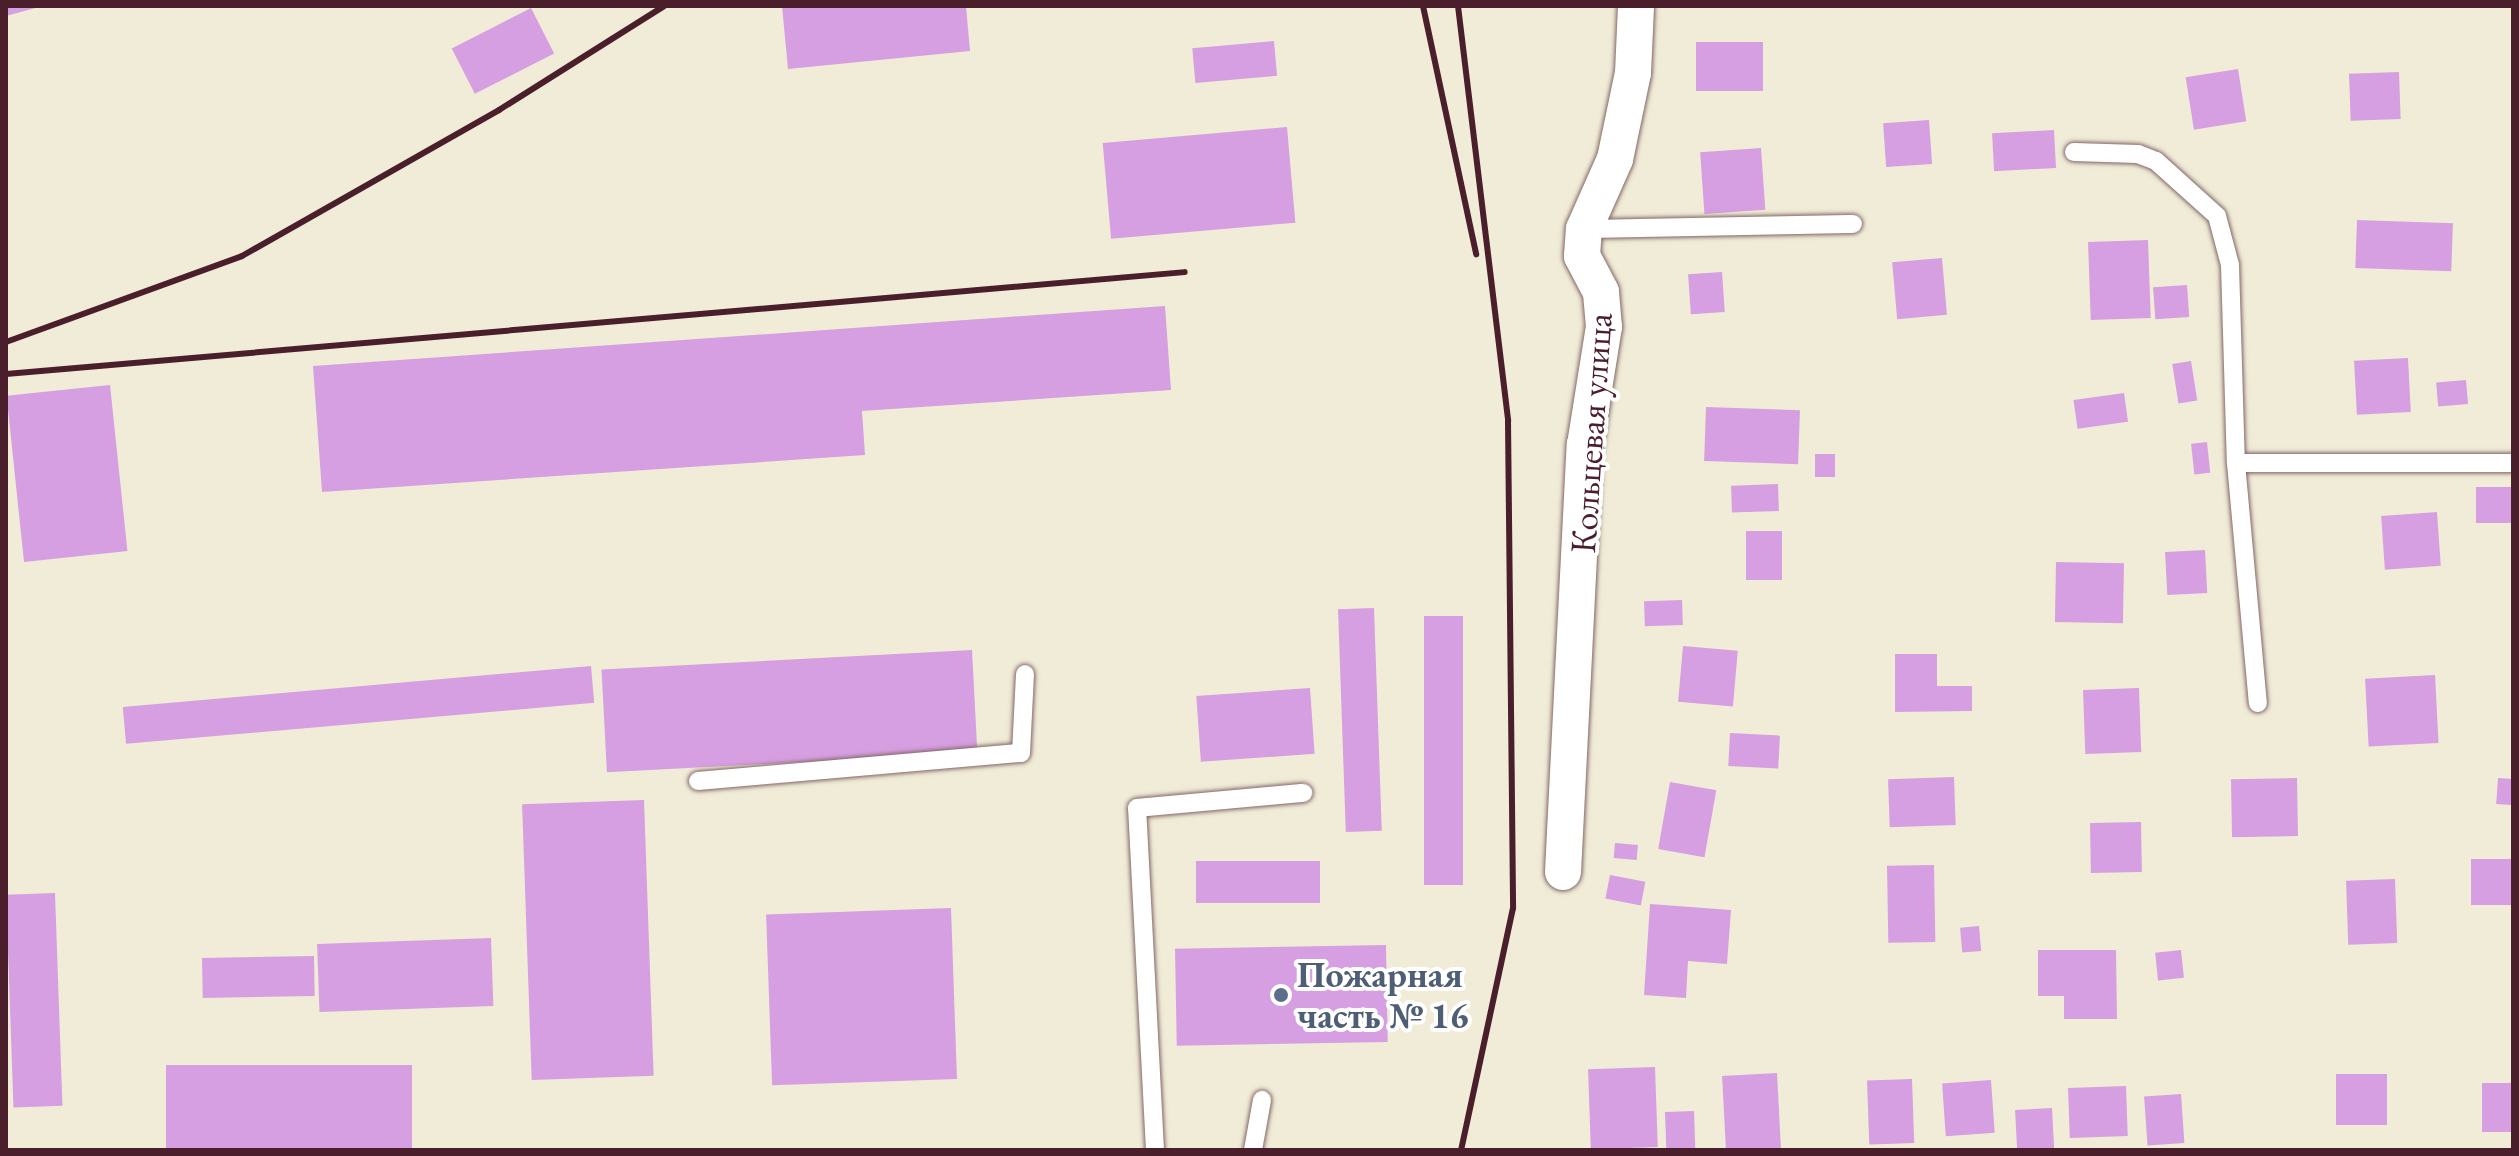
<!DOCTYPE html>
<meta charset="utf-8">
<style>
body{margin:0}
#map{position:relative;width:2519px;height:1156px;overflow:hidden;background:#f0ecd7;font-family:"EB Garamond",serif}
div>[style]{position:absolute}
.building>*{inset:0;background:#d69fe1;transform-origin:0 0}
.roads{filter:drop-shadow(0 0 2px #846767) drop-shadow(0 0 2px #846767)}
.service>*{height:18px;margin:-9px;padding:0 9px;transform-origin:9px;border-radius:9px;background:#fff}
.minor>*{height:36px;margin:-18px;padding:0 18px;transform-origin:18px;border-radius:18px;background:#fff}
.rail>*{height:6px;margin:-3px;padding:0 3px;transform-origin:3px;border-radius:3px;background:#4a1f2b}
.dots>*{width:22px;height:22px;translate:-50% -50%;box-sizing:border-box;border:4px solid #fff;border-radius:50%}
span{translate:-50% -50%;white-space:nowrap;text-align:center;line-height:1.15;-webkit-text-stroke:8px #fff;paint-order:stroke}
.street-label{font-size:36px;color:#4a1f2b}
.service-label{font-size:36px;color:#4e5e75;font-weight:700}
.left{translate:0 -50%;text-align:left}
.frame{position:absolute;inset:0;border:8px solid #4a1f2b;pointer-events:none}
</style>
<div id="map">
<div class="building">
<div style="clip-path:polygon(6px 6px,39px 6px,39px 7px,6px 16px)"></div>
<div style="clip-path:polygon(782px 6px,966px 6px,970px 51px,788px 69px)"></div>
<div style="left:531px;top:8px;width:51px;height:89px;rotate:63deg"></div>
<div style="left:1274px;top:41px;width:35px;height:82px;rotate:85deg"></div>
<div style="left:1696px;top:42px;width:67px;height:49px"></div>
<div style="left:2238px;top:69px;width:53px;height:53px;rotate:81deg"></div>
<div style="left:2399px;top:72px;width:47px;height:50px;rotate:88deg"></div>
<div style="left:1929px;top:120px;width:44px;height:46px;rotate:86deg"></div>
<div style="left:1287px;top:127px;width:96px;height:185px;rotate:85deg"></div>
<div style="left:2054px;top:130px;width:38px;height:62px;rotate:87deg"></div>
<div style="left:1761px;top:148px;width:62px;height:61px;rotate:86deg"></div>
<div style="left:2357px;top:220px;width:96px;height:48px;rotate:2deg"></div>
<div style="left:2148px;top:240px;width:78px;height:60px;rotate:88deg"></div>
<div style="left:1942px;top:258px;width:57px;height:50px;rotate:85deg"></div>
<div style="left:1722px;top:272px;width:40px;height:34px;rotate:86deg"></div>
<div style="left:2187px;top:285px;width:32px;height:34px;rotate:86deg"></div>
<div style="clip-path:polygon(1165px 306px,1171px 390px,862px 411px,865px 455px,322px 492px,313px 366px)"></div>
<div style="left:2408px;top:358px;width:54px;height:54px;rotate:87deg"></div>
<div style="left:2191px;top:361px;width:40px;height:19px;rotate:81deg"></div>
<div style="left:2466px;top:380px;width:24px;height:30px;rotate:85deg"></div>
<div style="left:110px;top:385px;width:167px;height:104px;rotate:84deg"></div>
<div style="left:2124px;top:393px;width:29px;height:51px;rotate:82deg"></div>
<div style="left:1706px;top:407px;width:94px;height:54px;rotate:2deg"></div>
<div style="left:2207px;top:442px;width:31px;height:16px;rotate:84deg"></div>
<div style="left:1815px;top:454px;width:20px;height:23px"></div>
<div style="left:1778px;top:484px;width:27px;height:47px;rotate:88deg"></div>
<div style="left:2476px;top:487px;width:37px;height:36px"></div>
<div style="left:2437px;top:512px;width:54px;height:56px;rotate:86deg"></div>
<div style="left:1746px;top:531px;width:36px;height:49px"></div>
<div style="left:2205px;top:550px;width:43px;height:40px;rotate:87deg"></div>
<div style="left:2056px;top:562px;width:68px;height:60px;rotate:1deg"></div>
<div style="left:1682px;top:600px;width:25px;height:38px;rotate:88deg"></div>
<div style="left:1374px;top:608px;width:223px;height:36px;rotate:88deg"></div>
<div style="left:1424px;top:616px;width:39px;height:269px"></div>
<div style="left:1683px;top:646px;width:55px;height:56px;rotate:5deg"></div>
<div style="left:972px;top:650px;width:103px;height:371px;rotate:87deg"></div>
<div style="clip-path:polygon(1895px 654px,1937px 654px,1937px 686px,1972px 686px,1972px 711px,1895px 712px)"></div>
<div style="left:591px;top:666px;width:37px;height:470px;rotate:85deg"></div>
<div style="left:2435px;top:675px;width:68px;height:70px;rotate:87deg"></div>
<div style="left:1310px;top:688px;width:66px;height:114px;rotate:86deg"></div>
<div style="left:2139px;top:688px;width:64px;height:56px;rotate:88deg"></div>
<div style="left:1730px;top:733px;width:50px;height:33px;rotate:3deg"></div>
<div style="left:1954px;top:777px;width:48px;height:66px;rotate:88deg"></div>
<div style="left:2297px;top:778px;width:58px;height:66px;rotate:89deg"></div>
<div style="left:2498px;top:778px;width:15px;height:26px;rotate:4deg"></div>
<div style="left:1670px;top:782px;width:47px;height:68px;rotate:10deg"></div>
<div style="left:644px;top:800px;width:276px;height:122px;rotate:88deg"></div>
<div style="left:2141px;top:822px;width:50px;height:51px;rotate:89deg"></div>
<div style="left:1615px;top:843px;width:23px;height:15px;rotate:5deg"></div>
<div style="left:2513px;top:859px;width:46px;height:42px;rotate:90deg"></div>
<div style="left:1320px;top:861px;width:42px;height:124px;rotate:90deg"></div>
<div style="left:1934px;top:865px;width:77px;height:47px;rotate:89deg"></div>
<div style="left:1610px;top:875px;width:36px;height:24px;rotate:11deg"></div>
<div style="left:2395px;top:879px;width:64px;height:49px;rotate:88deg"></div>
<div style="left:55px;top:893px;width:213px;height:49px;rotate:88deg"></div>
<div style="clip-path:polygon(1650px 904px,1731px 910px,1727px 964px,1688px 961px,1686px 998px,1644px 995px)"></div>
<div style="left:951px;top:908px;width:171px;height:185px;rotate:88deg"></div>
<div style="left:1979px;top:926px;width:25px;height:19px;rotate:85deg"></div>
<div style="left:491px;top:938px;width:68px;height:174px;rotate:88deg"></div>
<div style="left:1386px;top:945px;width:97px;height:211px;rotate:89deg"></div>
<div style="clip-path:polygon(2038px 950px,2116px 950px,2117px 1019px,2064px 1019px,2064px 996px,2038px 996px)"></div>
<div style="left:2181px;top:950px;width:28px;height:26px;rotate:84deg"></div>
<div style="left:314px;top:956px;width:40px;height:112px;rotate:89deg"></div>
<div style="left:412px;top:1065px;width:85px;height:246px;rotate:90deg"></div>
<div style="left:1655px;top:1067px;width:80px;height:67px;rotate:88deg"></div>
<div style="left:1777px;top:1073px;width:76px;height:55px;rotate:87deg"></div>
<div style="left:2336px;top:1074px;width:51px;height:51px"></div>
<div style="left:1912px;top:1079px;width:64px;height:45px;rotate:88deg"></div>
<div style="left:1991px;top:1080px;width:53px;height:49px;rotate:86deg"></div>
<div style="left:2513px;top:1083px;width:49px;height:31px;rotate:90deg"></div>
<div style="left:2126px;top:1086px;width:50px;height:58px;rotate:88deg"></div>
<div style="left:2181px;top:1094px;width:49px;height:37px;rotate:86deg"></div>
<div style="left:2052px;top:1108px;width:42px;height:37px;rotate:87deg"></div>
<div style="left:1694px;top:1111px;width:38px;height:29px;rotate:88deg"></div>
</div>
<div class="roads">
<div class="service">
<div style="left:2074px;top:152px;width:64px;rotate:1.8deg"></div>
<div style="left:2138px;top:154px;width:19px;rotate:21deg"></div>
<div style="left:2156px;top:161px;width:82px;rotate:42deg"></div>
<div style="left:2217px;top:216px;width:51px;rotate:75.1deg"></div>
<div style="left:2230px;top:265px;width:198px;rotate:88.3deg"></div>
<div style="left:2236px;top:463px;width:241px;rotate:84.8deg"></div>
<div style="left:1584px;top:229px;width:269px;rotate:-1.1deg"></div>
<div style="left:2236px;top:463px;width:277px"></div>
<div style="left:698px;top:781px;width:324px;rotate:-5deg"></div>
<div style="left:1021px;top:753px;width:79px;rotate:-87.1deg"></div>
<div style="left:1155px;top:1150px;width:342px;rotate:-93deg"></div>
<div style="left:1137px;top:808px;width:167px;rotate:-5.2deg"></div>
<div style="left:1253px;top:1150px;width:51px;rotate:-79.8deg"></div>
</div>
<div class="minor">
<div style="left:1563px;top:872px;width:428px;rotate:-87.1deg"></div>
<div style="left:1585px;top:445px;width:120px;rotate:-80.9deg"></div>
<div style="left:1604px;top:327px;width:35px;rotate:-95deg"></div>
<div style="left:1601px;top:292px;width:41px;rotate:-117.8deg"></div>
<div style="left:1582px;top:256px;width:27px;rotate:-86deg"></div>
<div style="left:1584px;top:229px;width:77px;rotate:-66.1deg"></div>
<div style="left:1615px;top:159px;width:88px;rotate:-78.2deg"></div>
<div style="left:1633px;top:73px;width:67px;rotate:-87.4deg"></div>
</div>
</div>
<div class="rail">
<div style="left:1423px;top:6px;width:254px;rotate:77.9deg"></div>
<div style="left:1458px;top:6px;width:418px;rotate:83.1deg"></div>
<div style="left:1508px;top:421px;width:487px;rotate:89.4deg"></div>
<div style="left:1513px;top:908px;width:248px;rotate:102.1deg"></div>
<div style="left:6px;top:342px;width:251px;rotate:-20deg"></div>
<div style="left:242px;top:256px;width:296px;rotate:-29.6deg"></div>
<div style="left:499px;top:110px;width:195px;rotate:-32.2deg"></div>
<div style="left:6px;top:374px;width:1183px;rotate:-4.94deg"></div>
</div>
<div class="dots">
<div style="left:1281px;top:995px;background:#5c6f8a"></div>
</div>
<div class="street-label">
<span style="left:1591px;top:433px;rotate:-86deg">Кольцевая улица</span>
</div>
<div class="service-label">
<span class="left" style="left:1297px;top:995px">Пожарная<br>часть № 16</span>
</div>
<div class="frame"></div>
</div>
